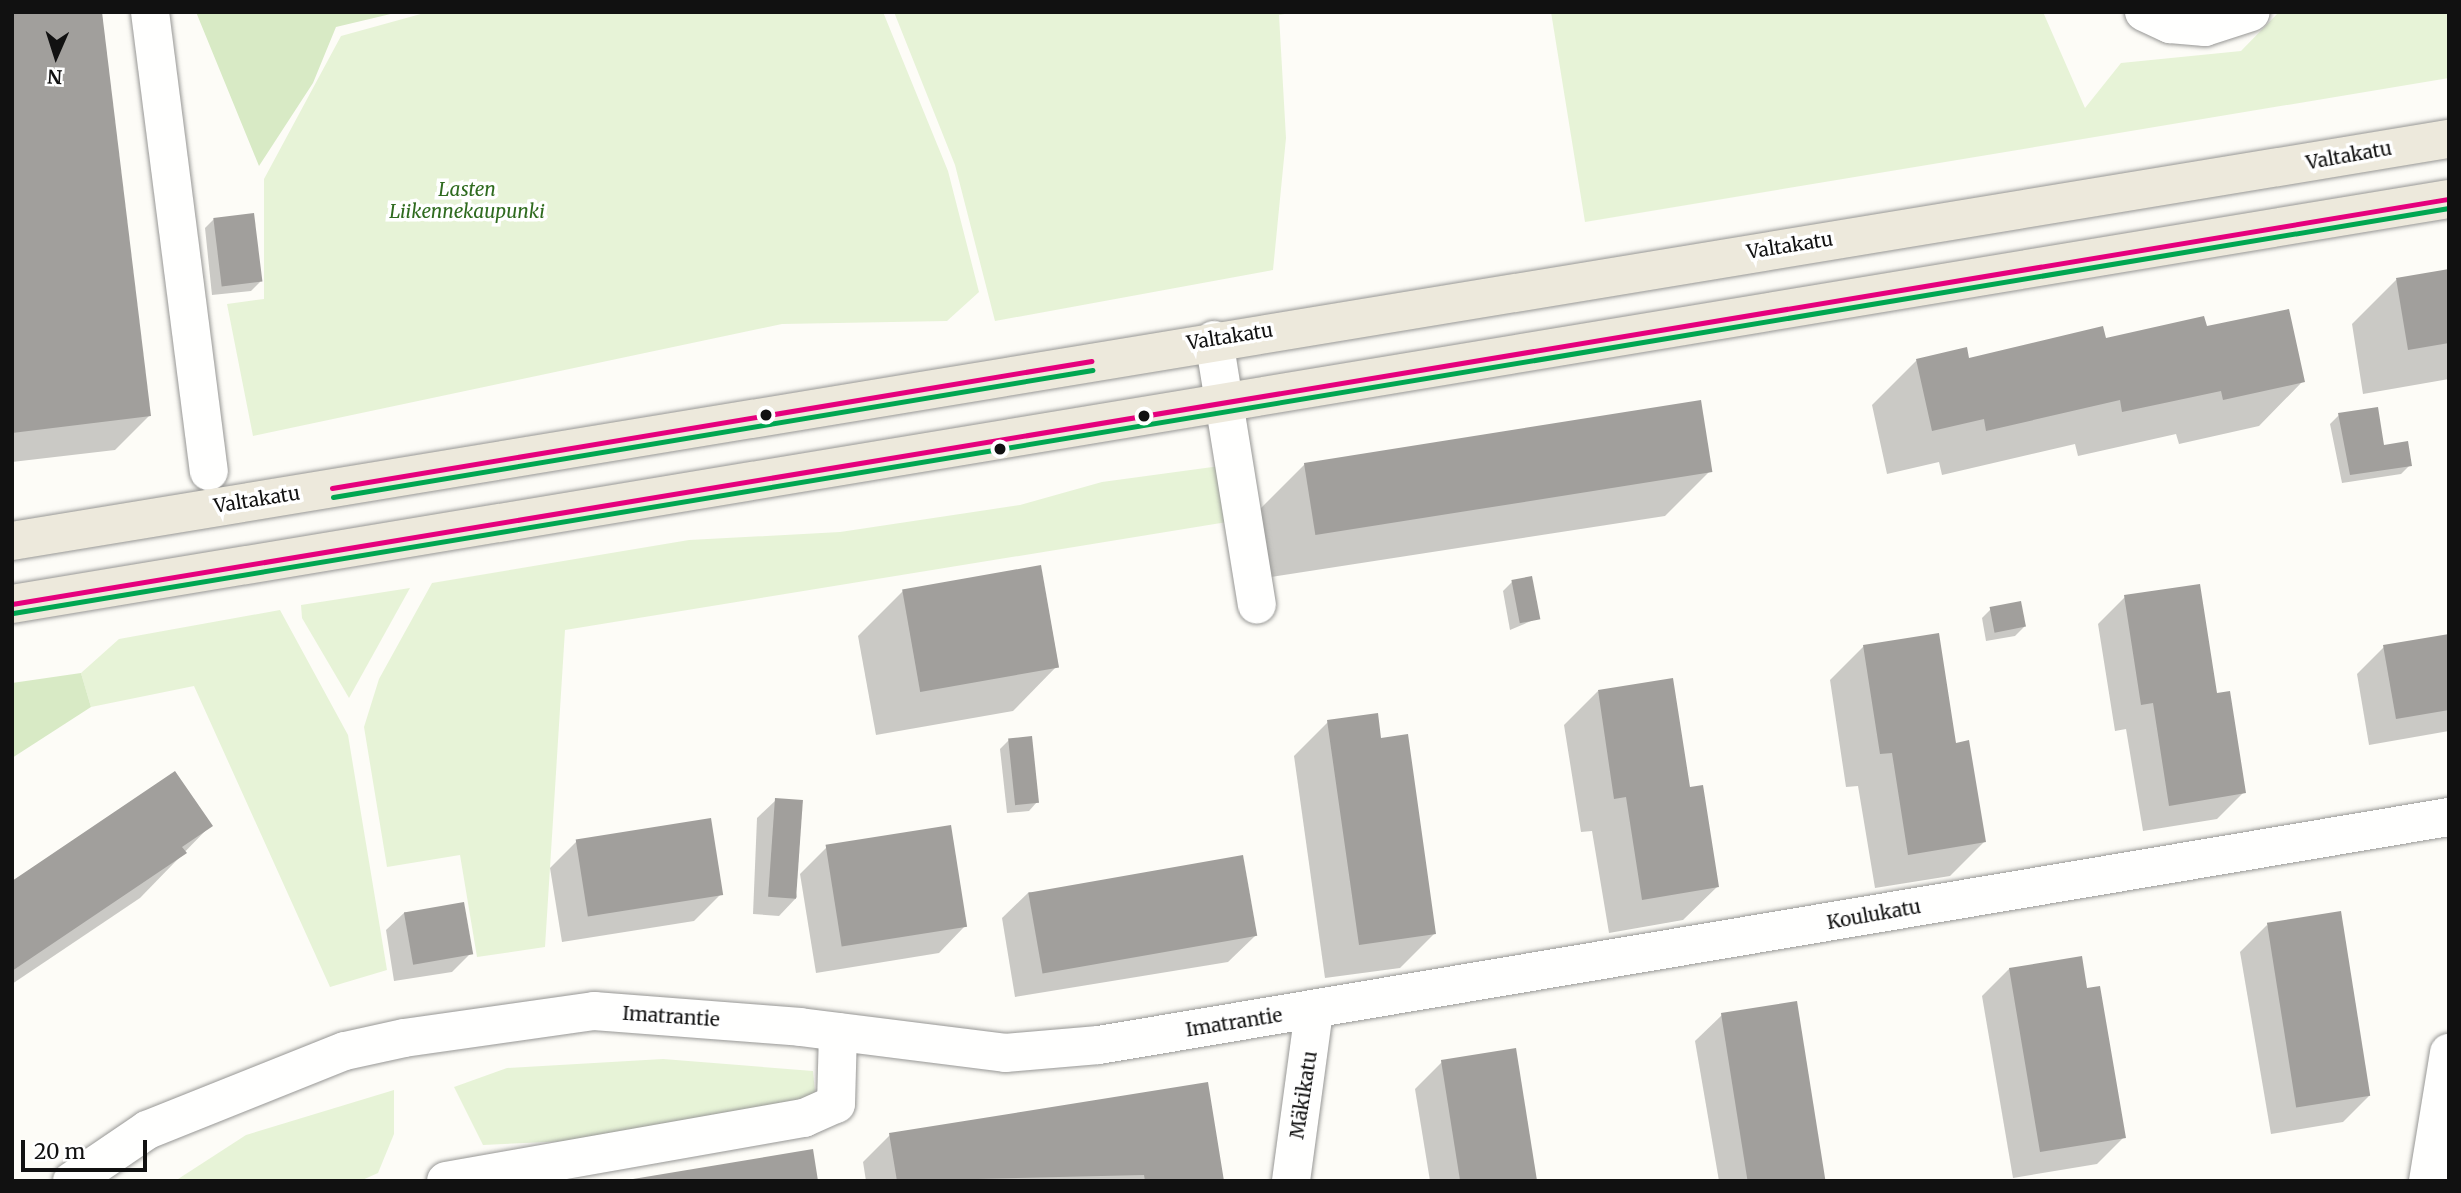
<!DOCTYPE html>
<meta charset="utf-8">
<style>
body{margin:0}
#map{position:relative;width:2461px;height:1193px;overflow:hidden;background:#fdfcf7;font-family:Merriweather,serif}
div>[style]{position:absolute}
.green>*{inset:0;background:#e7f3d7}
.forest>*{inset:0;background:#d8eac5}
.shadow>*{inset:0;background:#0003}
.building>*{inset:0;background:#a19f9c;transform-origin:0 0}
.roads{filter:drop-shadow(0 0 2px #979795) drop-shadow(0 0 2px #979795)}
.minor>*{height:38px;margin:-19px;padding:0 19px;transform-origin:19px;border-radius:19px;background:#fffffe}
.major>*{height:38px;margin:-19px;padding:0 19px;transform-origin:19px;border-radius:19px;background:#ede9dc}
.bus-1>*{height:5px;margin:-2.5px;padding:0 2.5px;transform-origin:2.5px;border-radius:2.5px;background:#e5007d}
.bus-2>*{height:5px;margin:-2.5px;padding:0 2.5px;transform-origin:2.5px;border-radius:2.5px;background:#00a651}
.dots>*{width:19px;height:19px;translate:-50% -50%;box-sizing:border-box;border:4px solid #fff;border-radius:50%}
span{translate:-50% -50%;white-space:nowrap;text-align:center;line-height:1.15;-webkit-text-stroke:7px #fff;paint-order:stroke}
.street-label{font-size:19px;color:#111}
.park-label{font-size:19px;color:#2f6b1f;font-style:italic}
.frame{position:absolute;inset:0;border:14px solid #111;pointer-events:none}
.north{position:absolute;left:21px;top:21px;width:70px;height:70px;-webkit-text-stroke:5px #fff;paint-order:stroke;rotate:183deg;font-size:19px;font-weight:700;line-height:28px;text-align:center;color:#111}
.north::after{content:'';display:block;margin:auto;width:24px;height:32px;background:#111;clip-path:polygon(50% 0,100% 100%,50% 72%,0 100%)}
.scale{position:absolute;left:21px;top:1140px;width:126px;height:32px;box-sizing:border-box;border:4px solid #111;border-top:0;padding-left:9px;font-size:21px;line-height:24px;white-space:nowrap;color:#111;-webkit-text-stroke:5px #fff;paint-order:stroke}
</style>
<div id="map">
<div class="green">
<div style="clip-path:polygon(428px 12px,883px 12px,948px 171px,979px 292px,947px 321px,782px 324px,253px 436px,227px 304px,264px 299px,264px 179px,341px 36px)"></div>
<div style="clip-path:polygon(894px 12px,1296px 12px,1279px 15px,1286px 138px,1273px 270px,995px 321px,955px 165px)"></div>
<div style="clip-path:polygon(1551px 12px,2043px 12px,2085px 108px,2121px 63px,2241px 51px,2279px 12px,2449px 12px,2449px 78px,1585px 222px)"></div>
<div style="clip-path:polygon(1220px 466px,1227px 522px,565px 630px,545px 947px,477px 957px,460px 855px,387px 867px,364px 727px,379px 679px,432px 583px,689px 540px,840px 532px,1020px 505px,1102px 482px)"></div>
<div style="clip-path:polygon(410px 588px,349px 698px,302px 618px,301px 605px)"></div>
<div style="clip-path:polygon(280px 610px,348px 735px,387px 970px,330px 987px,194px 686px,91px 707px,81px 673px,119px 639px)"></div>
<div style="clip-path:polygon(663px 1059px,813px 1071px,816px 1102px,633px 1138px,483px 1145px,454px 1087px,507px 1068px)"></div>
<div style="clip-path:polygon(394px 1090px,394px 1134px,378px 1173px,360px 1181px,175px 1181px,246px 1135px)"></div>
</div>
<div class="forest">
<div style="clip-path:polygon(196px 12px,399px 12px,336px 27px,313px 83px,259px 166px)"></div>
<div style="clip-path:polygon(81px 673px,91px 707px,12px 758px,12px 683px)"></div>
</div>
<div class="shadow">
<div style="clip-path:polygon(12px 12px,149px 416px,115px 450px,12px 462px)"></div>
<div style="clip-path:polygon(214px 219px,260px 282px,251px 291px,212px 295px,205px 228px)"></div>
<div style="clip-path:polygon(2449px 271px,2449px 379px,2363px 394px,2352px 324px,2396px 280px)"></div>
<div style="clip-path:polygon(2206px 328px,2303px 381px,2259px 426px,2179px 444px,2176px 434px,2078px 456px,2075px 444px,1942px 475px,1939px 462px,1887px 474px,1872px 405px,1917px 360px,1968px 360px)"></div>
<div style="clip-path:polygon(2339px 415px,2382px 447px,2410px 465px,2401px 474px,2342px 483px,2330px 424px)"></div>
<div style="clip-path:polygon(1305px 464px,1710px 471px,1665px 516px,1271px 577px,1260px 509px)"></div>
<div style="clip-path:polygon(1512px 582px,1538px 618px,1510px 630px,1503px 591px)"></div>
<div style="clip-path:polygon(903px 591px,1057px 666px,1013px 711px,876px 735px,858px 636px)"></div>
<div style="clip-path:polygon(2125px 597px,2215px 695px,2244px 792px,2217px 819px,2143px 831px,2126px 729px,2115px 731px,2098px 624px)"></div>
<div style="clip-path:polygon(1991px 609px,2024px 627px,2015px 636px,1986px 641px,1982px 618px)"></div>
<div style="clip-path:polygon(2449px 636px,2449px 731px,2369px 745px,2357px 674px,2384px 647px)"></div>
<div style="clip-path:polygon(1864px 646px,1984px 842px,1950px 876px,1875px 888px,1858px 786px,1846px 787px,1830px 680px)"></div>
<div style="clip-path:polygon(1598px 691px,1688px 789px,1718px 886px,1683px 920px,1609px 933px,1592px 831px,1581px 832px,1564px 725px)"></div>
<div style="clip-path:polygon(1328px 722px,1380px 740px,1434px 934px,1400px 968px,1325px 978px,1294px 756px)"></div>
<div style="clip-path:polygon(1009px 740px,1037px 802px,1029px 811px,1007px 813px,1000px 749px)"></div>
<div style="clip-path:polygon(776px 800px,797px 897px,779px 916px,753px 914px,757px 818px)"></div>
<div style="clip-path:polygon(210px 826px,140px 898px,12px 984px,12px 883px)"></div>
<div style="clip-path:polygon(577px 841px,721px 894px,694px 921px,562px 942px,550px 868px)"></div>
<div style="clip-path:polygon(827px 847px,965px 926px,939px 953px,816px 973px,800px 874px)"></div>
<div style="clip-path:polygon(1029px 892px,1255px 936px,1228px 962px,1015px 997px,1002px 918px)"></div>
<div style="clip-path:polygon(405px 912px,471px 953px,452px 972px,394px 981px,386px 930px)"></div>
<div style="clip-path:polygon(2267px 925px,2370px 1095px,2343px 1122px,2271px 1134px,2240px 952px)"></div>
<div style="clip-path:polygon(2009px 969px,2086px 990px,2124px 1137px,2097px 1164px,2013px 1178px,1982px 996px)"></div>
<div style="clip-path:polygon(1722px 1015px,1825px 1181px,1719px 1181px,1695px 1041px)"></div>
<div style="clip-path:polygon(1442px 1062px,1535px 1181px,1430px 1181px,1415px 1089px)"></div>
<div style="clip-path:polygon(890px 1135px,1222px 1181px,866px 1181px,863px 1162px)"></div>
</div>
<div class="building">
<div style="clip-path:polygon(12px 12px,102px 12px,151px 416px,12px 433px)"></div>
<div style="left:254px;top:213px;width:69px;height:41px;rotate:83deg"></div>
<div style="clip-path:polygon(2449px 269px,2449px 343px,2408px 350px,2396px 278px)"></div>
<div style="clip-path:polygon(2289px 309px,2305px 382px,2223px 400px,2221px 391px,2122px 412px,2120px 400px,1986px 431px,1984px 419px,1932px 431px,1916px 359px,1967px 347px,1969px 358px,2103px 326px,2106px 338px,2204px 316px,2207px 326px)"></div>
<div style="left:1701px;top:400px;width:73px;height:402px;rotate:81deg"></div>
<div style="clip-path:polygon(2378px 407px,2384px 445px,2408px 441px,2412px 466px,2350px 475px,2338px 413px)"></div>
<div style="left:1041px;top:565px;width:104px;height:141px;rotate:80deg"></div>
<div style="left:1532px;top:576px;width:44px;height:21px;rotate:79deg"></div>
<div style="clip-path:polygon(2200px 584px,2217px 693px,2230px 691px,2246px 793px,2169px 806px,2153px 703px,2141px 705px,2124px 595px)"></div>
<div style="left:2021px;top:601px;width:26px;height:32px;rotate:79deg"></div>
<div style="clip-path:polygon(1939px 633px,1956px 743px,1969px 740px,1986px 842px,1908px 855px,1892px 753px,1880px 754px,1863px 645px)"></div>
<div style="clip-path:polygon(2449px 634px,2449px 710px,2396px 719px,2383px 645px)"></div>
<div style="clip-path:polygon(1673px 678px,1690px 787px,1703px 785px,1719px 887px,1642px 900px,1626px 797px,1614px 799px,1598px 690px)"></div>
<div style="clip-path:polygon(1378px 713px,1381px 738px,1408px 734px,1436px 934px,1359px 945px,1327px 720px)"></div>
<div style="left:1032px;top:736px;width:67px;height:24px;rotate:84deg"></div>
<div style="clip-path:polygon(175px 771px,213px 826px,182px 847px,187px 853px,12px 971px,12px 881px)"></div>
<div style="left:775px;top:798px;width:28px;height:99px;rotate:4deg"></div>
<div style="left:711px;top:818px;width:78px;height:137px;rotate:81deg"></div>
<div style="left:951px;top:825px;width:103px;height:127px;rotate:81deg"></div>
<div style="left:1243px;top:855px;width:82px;height:218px;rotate:80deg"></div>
<div style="left:464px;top:902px;width:53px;height:61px;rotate:80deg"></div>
<div style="left:2341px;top:911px;width:187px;height:75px;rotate:81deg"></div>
<div style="clip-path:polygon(2082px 956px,2087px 988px,2100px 986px,2126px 1138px,2040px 1152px,2009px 968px)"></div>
<div style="left:1797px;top:1001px;width:182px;height:77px;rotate:81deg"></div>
<div style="left:1516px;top:1048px;width:135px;height:76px;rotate:81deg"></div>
<div style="clip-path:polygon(1208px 1082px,1224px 1181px,1145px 1181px,1144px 1175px,897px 1181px,889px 1133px)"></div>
<div style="clip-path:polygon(813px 1149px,818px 1181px,633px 1181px,633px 1179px)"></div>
</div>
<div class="roads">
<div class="minor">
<div style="left:150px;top:12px;width:463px;rotate:82.7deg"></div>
<div style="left:2144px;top:12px;width:29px;rotate:25deg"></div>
<div style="left:2170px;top:24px;width:35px;rotate:5deg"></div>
<div style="left:2205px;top:27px;width:48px;rotate:-18.1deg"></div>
<div style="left:1214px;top:340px;width:268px;rotate:80.8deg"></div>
<div style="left:72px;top:1181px;width:91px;rotate:-34.2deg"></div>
<div style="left:147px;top:1130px;width:213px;rotate:-21.8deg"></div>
<div style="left:345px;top:1051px;width:60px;rotate:-12.4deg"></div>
<div style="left:404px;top:1038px;width:192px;rotate:-8.1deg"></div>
<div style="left:594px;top:1011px;width:207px;rotate:4.4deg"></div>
<div style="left:800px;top:1027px;width:207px;rotate:7.2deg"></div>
<div style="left:1005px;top:1053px;width:94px;rotate:-4.9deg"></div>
<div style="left:1099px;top:1045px;width:1369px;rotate:-9.59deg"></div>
<div style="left:446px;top:1181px;width:364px;rotate:-10deg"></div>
<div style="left:804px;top:1118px;width:35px;rotate:-24deg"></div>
<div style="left:836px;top:1104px;width:72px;rotate:-88.4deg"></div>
<div style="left:1291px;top:1181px;width:173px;rotate:-82.3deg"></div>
<div style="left:2428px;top:1181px;width:130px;rotate:-80.7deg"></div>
</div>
<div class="major">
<div style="left:12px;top:541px;width:2470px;rotate:-9.37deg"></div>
<div style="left:12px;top:604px;width:2470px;rotate:-9.44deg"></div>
</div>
</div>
<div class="bus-1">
<div style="left:332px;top:488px;width:770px;rotate:-9.5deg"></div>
<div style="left:12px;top:604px;width:2470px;rotate:-9.44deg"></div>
</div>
<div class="bus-2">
<div style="left:333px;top:497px;width:770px;rotate:-9.5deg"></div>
<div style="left:13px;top:613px;width:2469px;rotate:-9.44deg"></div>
</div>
<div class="dots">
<div style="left:766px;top:415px;background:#111"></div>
<div style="left:1144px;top:416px;background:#111"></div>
<div style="left:1000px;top:449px;background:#111"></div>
</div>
<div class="street-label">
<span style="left:2349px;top:156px;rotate:-10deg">Valtakatu</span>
<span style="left:1790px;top:246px;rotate:-9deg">Valtakatu</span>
<span style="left:1230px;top:337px;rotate:-9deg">Valtakatu</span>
<span style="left:257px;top:500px;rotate:-9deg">Valtakatu</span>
<span style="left:1874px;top:915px;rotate:-10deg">Koulukatu</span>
<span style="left:671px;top:1017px;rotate:4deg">Imatrantie</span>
<span style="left:1234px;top:1023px;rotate:-9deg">Imatrantie</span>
<span style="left:1304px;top:1095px;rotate:-81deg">Mäkikatu</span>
</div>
<div class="park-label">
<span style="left:467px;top:201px">Lasten<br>Liikennekaupunki</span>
</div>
<div class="frame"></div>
<div class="north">N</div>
<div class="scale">20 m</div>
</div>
